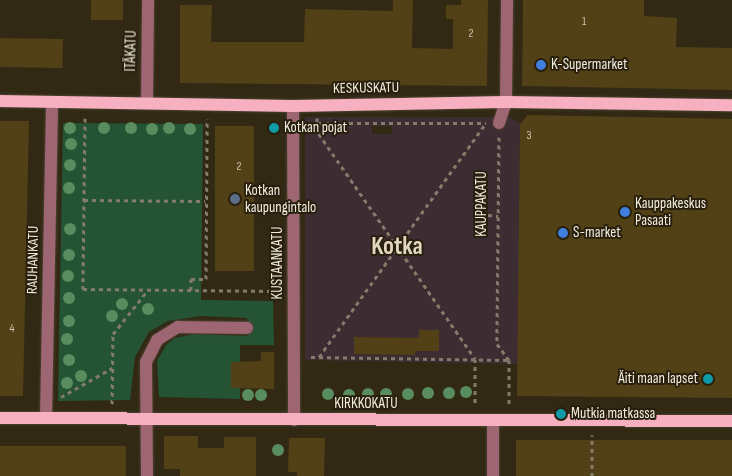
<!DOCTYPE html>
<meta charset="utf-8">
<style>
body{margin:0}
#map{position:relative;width:732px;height:476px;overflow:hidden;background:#322915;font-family:"Sofia Sans Condensed",sans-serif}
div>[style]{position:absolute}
.commercial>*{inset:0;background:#3e2c33}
.green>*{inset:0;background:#245434}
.building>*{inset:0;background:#524016;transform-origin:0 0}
.path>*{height:3px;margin-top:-1.5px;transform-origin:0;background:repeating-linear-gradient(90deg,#837c6b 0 4px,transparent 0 8px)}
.roads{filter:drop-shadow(0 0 1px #4d4431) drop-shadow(0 0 1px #4d4431)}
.minor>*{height:12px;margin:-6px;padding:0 6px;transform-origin:6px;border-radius:6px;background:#9e6572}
.major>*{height:12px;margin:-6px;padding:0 6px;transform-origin:6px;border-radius:6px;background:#f7b0c0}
.trees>*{width:12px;height:12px;margin:-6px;border-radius:50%;background:#598c5e}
.dots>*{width:14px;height:14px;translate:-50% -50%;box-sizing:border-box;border:2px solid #281f0c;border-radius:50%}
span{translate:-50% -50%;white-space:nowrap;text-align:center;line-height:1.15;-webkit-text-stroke:4px #281f0c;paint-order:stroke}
.number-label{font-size:12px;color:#cac2ae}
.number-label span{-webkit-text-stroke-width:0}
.street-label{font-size:15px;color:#f2ede0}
.poi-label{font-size:15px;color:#f2ede0}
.left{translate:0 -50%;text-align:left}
.right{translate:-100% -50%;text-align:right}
.town-label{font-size:25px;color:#e2d7be;font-weight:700}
</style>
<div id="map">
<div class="commercial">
<div style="clip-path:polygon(evenodd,305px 117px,510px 117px,520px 124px,518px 364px,305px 360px,305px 117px,372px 126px,392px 126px,392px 134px,372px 134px,372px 126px,305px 117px,479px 204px,488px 205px,488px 226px,478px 226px,479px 204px,305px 117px,419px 330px,439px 330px,439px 351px,419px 351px,419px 330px,305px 117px,355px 337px,415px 338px,415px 355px,354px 354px,355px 337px)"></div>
</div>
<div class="green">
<div style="clip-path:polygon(63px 123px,203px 124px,201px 300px,273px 301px,274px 345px,240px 345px,240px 399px,159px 397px,157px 361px,166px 345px,175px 338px,195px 334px,247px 336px,247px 318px,201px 316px,168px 321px,149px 332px,135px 357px,130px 400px,58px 401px)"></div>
</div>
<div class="building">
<div style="left:91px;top:0;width:32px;height:20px"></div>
<div style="clip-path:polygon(393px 0,413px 0,412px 48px,453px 49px,453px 19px,446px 19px,446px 5px,461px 5px,461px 0,488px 0,487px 86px,180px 83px,180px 5px,212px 5px,211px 42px,304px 42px,305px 9px,393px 11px)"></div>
<div style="clip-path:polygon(523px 0,644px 0,644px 16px,677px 18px,676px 47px,732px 48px,732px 90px,522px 86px)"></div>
<div style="left:0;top:38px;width:63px;height:29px;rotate:1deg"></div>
<div style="clip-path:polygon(528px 115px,732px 119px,732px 398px,517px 396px,520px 124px)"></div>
<div style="clip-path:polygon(0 121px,29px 121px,23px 396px,0 396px)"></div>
<div style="left:215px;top:126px;width:39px;height:145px"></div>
<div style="clip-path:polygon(419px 330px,439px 330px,439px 351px,415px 351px,415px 355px,354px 354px,354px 337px,419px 338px)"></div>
<div style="clip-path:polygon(261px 352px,274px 352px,274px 389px,231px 388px,231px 362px,261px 361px)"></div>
<div style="clip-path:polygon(164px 436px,198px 436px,198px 448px,224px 448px,224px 437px,256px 437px,256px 476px,180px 476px,180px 469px,164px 469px)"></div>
<div style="clip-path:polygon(289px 438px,325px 438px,324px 476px,297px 476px,297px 472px,288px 472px)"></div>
<div style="left:516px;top:440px;width:216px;height:36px"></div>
<div style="left:0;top:446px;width:126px;height:30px"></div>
</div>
<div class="path">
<div style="left:85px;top:118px;width:171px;rotate:90.7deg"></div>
<div style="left:83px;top:289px;width:198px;rotate:0.6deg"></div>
<div style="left:317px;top:118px;width:5px;rotate:90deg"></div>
<div style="left:317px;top:123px;width:169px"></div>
<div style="left:314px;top:127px;width:282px;rotate:55.2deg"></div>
<div style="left:475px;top:359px;width:46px;rotate:90deg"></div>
<div style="left:499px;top:137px;width:207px;rotate:90.6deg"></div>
<div style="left:497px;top:344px;width:20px;rotate:53deg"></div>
<div style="left:509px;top:360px;width:45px;rotate:90deg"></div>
<div style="left:84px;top:200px;width:121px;rotate:0.5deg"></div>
<div style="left:488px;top:215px;width:10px;rotate:6deg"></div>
<div style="left:191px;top:290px;width:11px;rotate:-90deg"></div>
<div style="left:191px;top:279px;width:15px"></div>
<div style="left:206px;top:279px;width:160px;rotate:-89.6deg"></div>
<div style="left:311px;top:357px;width:197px;rotate:0.9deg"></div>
<div style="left:319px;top:357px;width:287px;rotate:-54.5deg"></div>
<div style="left:61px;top:397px;width:59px;rotate:-29.6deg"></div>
<div style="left:112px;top:404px;width:70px;rotate:-89.2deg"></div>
<div style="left:113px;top:334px;width:56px;rotate:-51.5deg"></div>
<div style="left:592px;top:476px;width:41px;rotate:-90deg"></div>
</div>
<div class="roads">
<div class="minor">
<div style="left:147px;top:103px;width:103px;rotate:-89.4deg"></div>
<div style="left:293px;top:106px;width:314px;rotate:89.8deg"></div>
<div style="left:499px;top:123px;width:22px;rotate:-72deg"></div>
<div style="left:506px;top:102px;width:102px;rotate:-89.4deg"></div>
<div style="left:46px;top:418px;width:316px;rotate:-88.9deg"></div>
<div style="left:147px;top:476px;width:114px;rotate:-90.5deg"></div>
<div style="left:146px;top:362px;width:25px;rotate:-63deg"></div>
<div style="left:157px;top:340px;width:25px;rotate:-32deg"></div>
<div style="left:178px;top:327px;width:69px;rotate:0.8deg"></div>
<div style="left:493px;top:476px;width:56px;rotate:-90deg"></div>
</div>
<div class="major">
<div style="left:0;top:101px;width:293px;rotate:1deg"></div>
<div style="left:293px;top:106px;width:213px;rotate:-1.1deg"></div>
<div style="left:506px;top:102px;width:226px;rotate:0.8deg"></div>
<div style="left:0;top:418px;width:732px;rotate:0.23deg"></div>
</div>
</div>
<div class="trees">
<div style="left:70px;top:128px"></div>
<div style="left:104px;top:128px"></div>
<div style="left:131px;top:128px"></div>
<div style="left:169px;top:128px"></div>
<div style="left:152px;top:129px"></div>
<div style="left:190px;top:129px"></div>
<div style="left:71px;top:144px"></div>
<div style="left:70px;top:165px"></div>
<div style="left:69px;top:188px"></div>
<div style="left:70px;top:229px"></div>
<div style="left:69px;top:255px"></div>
<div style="left:68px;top:276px"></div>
<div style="left:69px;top:298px"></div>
<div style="left:122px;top:304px"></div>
<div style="left:148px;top:309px"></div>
<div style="left:112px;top:316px"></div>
<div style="left:69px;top:321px"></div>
<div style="left:67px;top:339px"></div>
<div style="left:69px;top:360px"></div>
<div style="left:81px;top:376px"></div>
<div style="left:67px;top:383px"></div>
<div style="left:466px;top:392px"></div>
<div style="left:428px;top:393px"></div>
<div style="left:449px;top:393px"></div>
<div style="left:328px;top:394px"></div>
<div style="left:368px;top:394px"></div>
<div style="left:386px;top:394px"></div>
<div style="left:408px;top:394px"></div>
<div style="left:248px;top:395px"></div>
<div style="left:261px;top:395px"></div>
<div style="left:349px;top:395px"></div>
<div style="left:278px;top:450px"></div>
</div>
<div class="dots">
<div style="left:541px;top:65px;background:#3f7fe0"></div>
<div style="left:274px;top:128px;background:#0f9aa8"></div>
<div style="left:235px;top:199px;background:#5c6f8a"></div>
<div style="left:625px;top:212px;background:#3f7fe0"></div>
<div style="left:563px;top:233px;background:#3f7fe0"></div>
<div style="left:708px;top:379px;background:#0f9aa8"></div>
<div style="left:561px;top:414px;background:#0f9aa8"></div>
</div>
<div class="number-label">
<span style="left:584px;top:22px">1</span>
<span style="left:471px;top:34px">2</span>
<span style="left:529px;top:136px">3</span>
<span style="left:239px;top:167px">2</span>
<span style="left:12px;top:329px">4</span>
</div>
<div class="street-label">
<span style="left:131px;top:51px;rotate:-89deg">ITÄKATU</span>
<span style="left:366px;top:88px;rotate:-1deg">KESKUSKATU</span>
<span style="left:482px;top:204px;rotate:-90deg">KAUPPAKATU</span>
<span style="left:33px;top:260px;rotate:-89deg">RAUHANKATU</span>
<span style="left:278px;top:263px;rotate:-90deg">KUSTAANKATU</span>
<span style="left:366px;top:404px">KIRKKOKATU</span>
</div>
<div class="poi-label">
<span class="left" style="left:551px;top:65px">K-Supermarket</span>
<span class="left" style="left:284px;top:128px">Kotkan pojat</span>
<span class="left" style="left:245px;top:199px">Kotkan<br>kaupungintalo</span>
<span class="left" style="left:635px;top:212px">Kauppakeskus<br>Pasaati</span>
<span class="left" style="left:573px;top:233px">S-market</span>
<span class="right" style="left:698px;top:379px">Äiti maan lapset</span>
<span class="left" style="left:571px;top:414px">Mutkia matkassa</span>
</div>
<div class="town-label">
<span style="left:397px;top:247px">Kotka</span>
</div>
</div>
